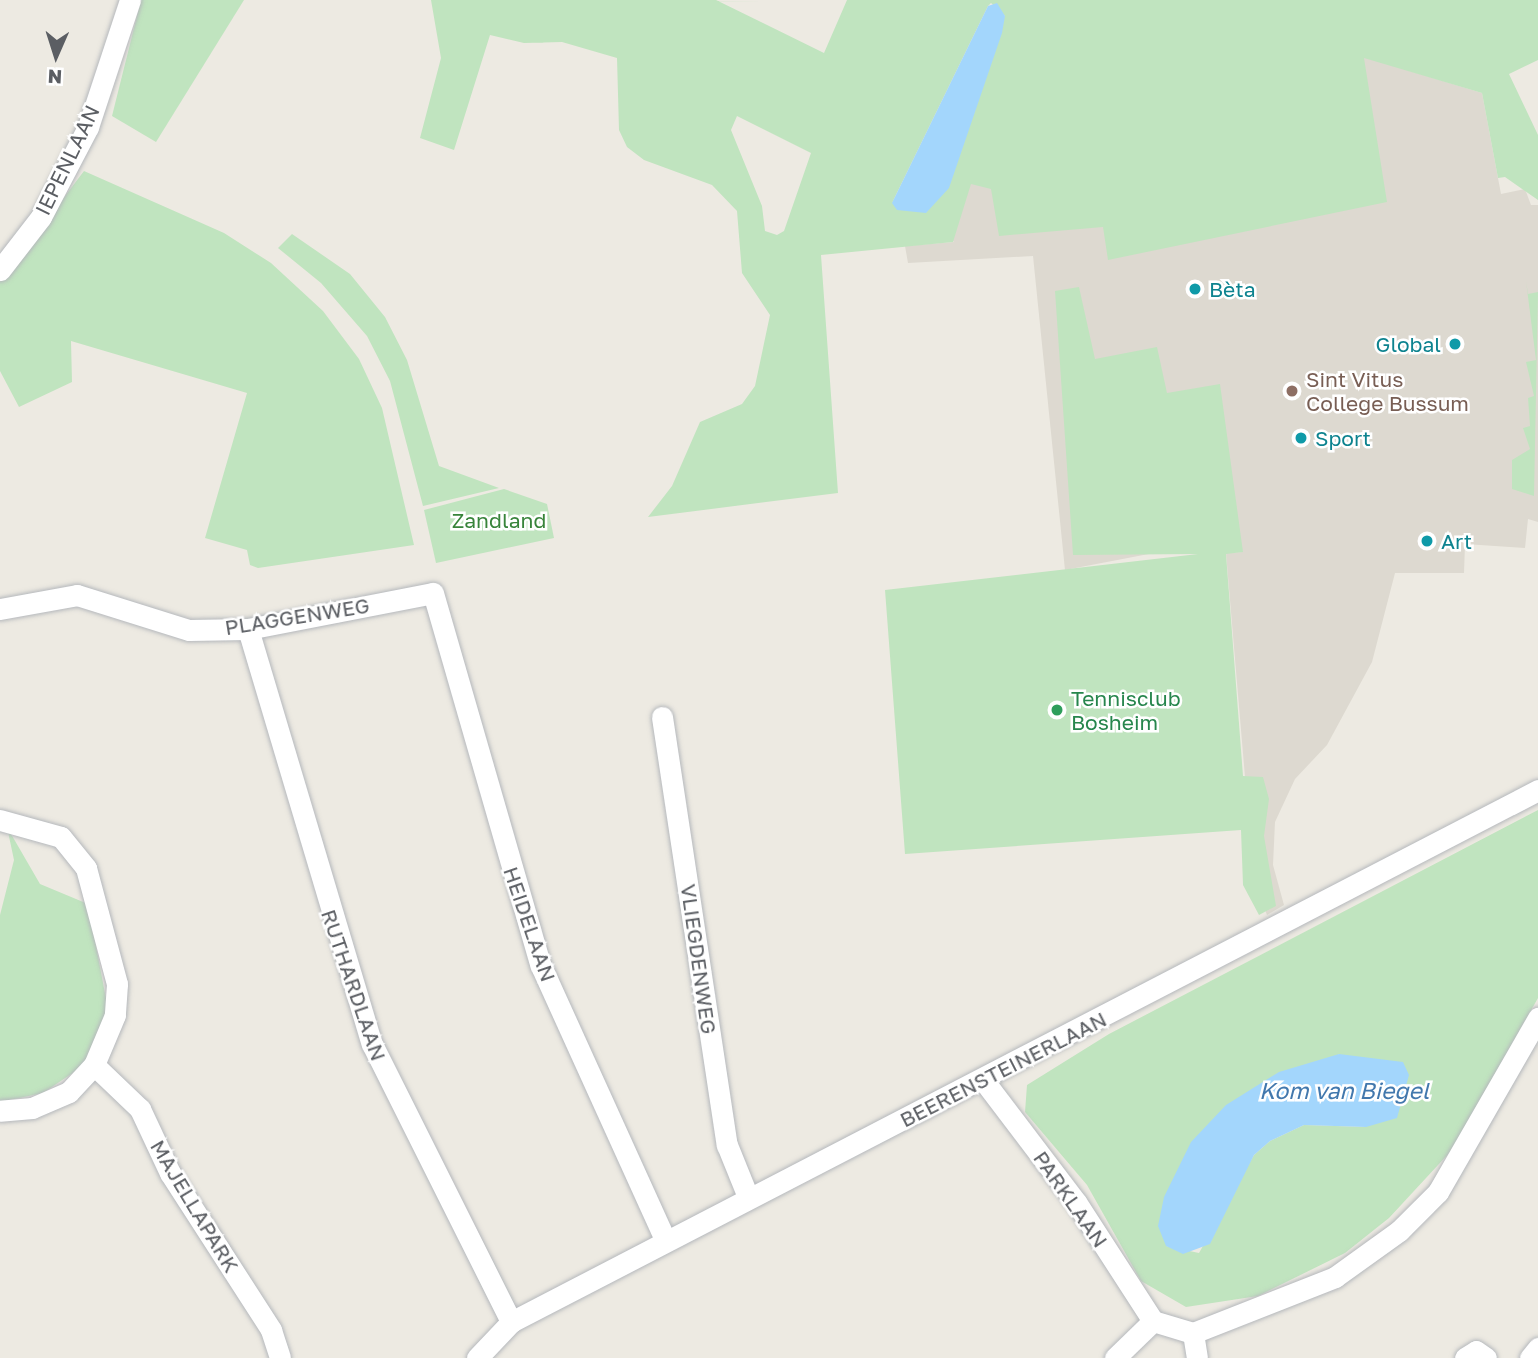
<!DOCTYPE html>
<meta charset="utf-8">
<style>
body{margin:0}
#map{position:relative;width:1538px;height:1358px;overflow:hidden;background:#edeae2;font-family:"Golos Text",sans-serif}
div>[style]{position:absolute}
.education>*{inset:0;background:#ddd9d0}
.green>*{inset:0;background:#c0e4bf}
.water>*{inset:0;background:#a3d6fc}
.roads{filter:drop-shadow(0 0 2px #b5b8bc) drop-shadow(0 0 2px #b5b8bc)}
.street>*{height:21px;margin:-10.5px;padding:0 10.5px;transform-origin:10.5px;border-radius:10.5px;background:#fff}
.dots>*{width:19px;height:19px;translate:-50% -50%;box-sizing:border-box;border:4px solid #fff;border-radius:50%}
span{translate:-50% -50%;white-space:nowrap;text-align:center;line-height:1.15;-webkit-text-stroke:5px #fff;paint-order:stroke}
.street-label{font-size:21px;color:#5b5e63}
.culture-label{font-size:21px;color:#0d838f}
.left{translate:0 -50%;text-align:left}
.right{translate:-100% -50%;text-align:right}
.education-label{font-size:21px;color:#785e54}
.park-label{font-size:21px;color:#38843b}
.leisure-label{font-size:21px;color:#27864d}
.water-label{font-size:23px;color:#4278ad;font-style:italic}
.north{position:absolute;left:21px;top:21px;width:70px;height:70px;-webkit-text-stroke:5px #fff;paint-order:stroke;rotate:183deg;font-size:19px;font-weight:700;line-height:28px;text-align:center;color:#5b5e63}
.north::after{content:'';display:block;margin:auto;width:24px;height:32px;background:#5b5e63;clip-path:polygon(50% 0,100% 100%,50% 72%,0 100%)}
</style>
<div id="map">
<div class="education">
<div style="clip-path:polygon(1177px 0,1482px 93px,1501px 194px,1525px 189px,1531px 205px,1538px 205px,1538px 522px,1528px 519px,1525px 548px,1465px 544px,1464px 573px,1395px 573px,1372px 662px,1327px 745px,1295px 779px,1275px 822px,1273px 865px,1284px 905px,1267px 915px,1254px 883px,1226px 553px,1242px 552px,1201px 544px,1065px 570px,1033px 256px,908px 263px,905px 246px,954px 242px,926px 213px)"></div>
</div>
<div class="green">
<div style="clip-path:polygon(141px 0,244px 0,156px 142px,112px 116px)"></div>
<div style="clip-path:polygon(evenodd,431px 0,716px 0,824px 53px,847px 0,1538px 0,1538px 60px,1509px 74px,1538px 135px,1538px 200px,1505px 177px,1498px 178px,1482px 93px,1364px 58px,1387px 202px,1108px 260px,1103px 227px,999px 236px,991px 189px,971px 184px,953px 242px,821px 255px,838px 493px,648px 517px,672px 486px,700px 422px,742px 404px,755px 386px,770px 315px,742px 273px,737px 211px,712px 185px,644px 160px,627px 147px,619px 130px,617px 58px,562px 42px,524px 43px,490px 35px,454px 150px,420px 138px,441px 58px,431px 0,991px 3px,1005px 16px,892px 203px,988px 6px,991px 3px,431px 0,737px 116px,811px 153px,784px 231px,777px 235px,765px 231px,762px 206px,731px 130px,737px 116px)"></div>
<div style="clip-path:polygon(84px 171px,224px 233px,271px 263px,323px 311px,359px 359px,382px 408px,414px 545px,258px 568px,250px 565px,247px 550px,205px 538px,247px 393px,71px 341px,72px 382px,19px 407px,0 371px,0 282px)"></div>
<div style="clip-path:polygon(292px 234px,350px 274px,385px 317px,407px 360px,439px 466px,499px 488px,423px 506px,390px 381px,367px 336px,321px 283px,278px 248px)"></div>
<div style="clip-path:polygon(1526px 281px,1528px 294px,1538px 292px,1534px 496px,1512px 489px,1512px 460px,1530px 449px,1523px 428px,1530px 426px,1528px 398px,1534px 396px,1526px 362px,1536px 360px)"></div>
<div style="clip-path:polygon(1079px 287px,1095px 359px,1157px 347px,1167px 393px,1220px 384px,1243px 552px,1226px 554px,1243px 776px,1263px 777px,1269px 799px,1264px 836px,1276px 906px,1259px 915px,1243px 885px,1241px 830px,905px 854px,885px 590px,1198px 554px,1073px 555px,1055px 291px)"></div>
<div style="clip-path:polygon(504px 489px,547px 504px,554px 538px,436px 563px,424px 510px)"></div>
<div style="clip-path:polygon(evenodd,1538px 810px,1538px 998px,1451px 1151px,1389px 1218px,1345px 1253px,1258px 1296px,1186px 1307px,1141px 1281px,1087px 1185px,1025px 1112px,1027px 1085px,1109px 1034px,1538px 810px,1339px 1054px,1366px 1127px,1304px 1125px,1270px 1141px,1254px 1155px,1199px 1253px,1166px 1246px,1339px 1054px)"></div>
<div style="clip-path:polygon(7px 827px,40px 884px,88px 904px,107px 1004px,104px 1025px,83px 1066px,43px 1093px,0 1102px,0 915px,14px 860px)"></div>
</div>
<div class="water">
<div style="clip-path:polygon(997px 3px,1005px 16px,1002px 33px,949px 188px,926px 213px,897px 210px,892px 203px,988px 6px)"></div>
<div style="clip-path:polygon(1339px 1054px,1403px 1062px,1409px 1075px,1397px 1118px,1366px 1127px,1304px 1125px,1270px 1141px,1254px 1155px,1210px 1244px,1183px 1254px,1166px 1246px,1158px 1226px,1164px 1197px,1191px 1142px,1226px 1105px,1279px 1072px)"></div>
</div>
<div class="roads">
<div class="street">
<div style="left:0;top:270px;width:67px;rotate:-52.3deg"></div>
<div style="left:41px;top:217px;width:102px;rotate:-62.4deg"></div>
<div style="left:88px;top:127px;width:134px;rotate:-71.7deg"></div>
<div style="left:0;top:609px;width:78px;rotate:-10.3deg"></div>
<div style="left:77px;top:595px;width:117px;rotate:17.4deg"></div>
<div style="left:189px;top:630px;width:59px;rotate:-1deg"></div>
<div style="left:248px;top:629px;width:188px;rotate:-11deg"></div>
<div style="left:433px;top:593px;width:388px;rotate:73.9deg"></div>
<div style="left:541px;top:966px;width:302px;rotate:65.6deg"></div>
<div style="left:248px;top:629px;width:433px;rotate:73.4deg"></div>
<div style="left:372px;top:1044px;width:311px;rotate:63.4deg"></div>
<div style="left:662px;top:717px;width:433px;rotate:81.4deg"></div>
<div style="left:727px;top:1145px;width:56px;rotate:68deg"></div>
<div style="left:0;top:820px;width:63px;rotate:15.6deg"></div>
<div style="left:61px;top:837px;width:40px;rotate:51deg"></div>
<div style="left:86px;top:868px;width:120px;rotate:75deg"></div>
<div style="left:117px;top:984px;width:31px;rotate:94deg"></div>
<div style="left:115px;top:1015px;width:54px;rotate:112.8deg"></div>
<div style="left:94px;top:1065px;width:37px;rotate:133deg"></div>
<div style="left:69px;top:1092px;width:40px;rotate:156.6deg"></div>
<div style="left:32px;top:1108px;width:32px;rotate:175deg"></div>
<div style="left:94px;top:1065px;width:64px;rotate:43.7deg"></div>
<div style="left:140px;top:1109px;width:71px;rotate:64.9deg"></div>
<div style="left:170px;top:1173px;width:187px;rotate:57.2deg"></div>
<div style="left:271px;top:1330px;width:29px;rotate:72deg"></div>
<div style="left:984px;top:1081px;width:152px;rotate:52.8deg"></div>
<div style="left:1076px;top:1202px;width:142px;rotate:57.1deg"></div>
<div style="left:1153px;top:1321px;width:42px;rotate:16.7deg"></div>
<div style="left:1193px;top:1333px;width:153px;rotate:-21.5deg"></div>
<div style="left:1335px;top:1277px;width:79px;rotate:-35.7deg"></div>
<div style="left:1399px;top:1231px;width:55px;rotate:-45deg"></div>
<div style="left:1438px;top:1192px;width:201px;rotate:-60.1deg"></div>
<div style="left:1193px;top:1333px;width:25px;rotate:81deg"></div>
<div style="left:477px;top:1358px;width:50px;rotate:-46.6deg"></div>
<div style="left:511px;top:1322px;width:1157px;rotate:-27.38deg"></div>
<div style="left:1115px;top:1358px;width:53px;rotate:-44.2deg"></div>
<div style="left:1465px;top:1358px;width:13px;rotate:-32deg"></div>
<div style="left:1476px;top:1351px;width:12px;rotate:35deg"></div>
<div style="left:1530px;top:1358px;width:13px;rotate:-51deg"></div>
</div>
</div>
<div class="dots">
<div style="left:1195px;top:289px;background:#0f9aa8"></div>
<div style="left:1455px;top:344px;background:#0f9aa8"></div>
<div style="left:1292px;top:391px;background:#8d6e63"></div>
<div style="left:1301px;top:438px;background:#0f9aa8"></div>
<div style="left:1427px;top:541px;background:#0f9aa8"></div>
<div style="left:1057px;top:710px;background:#2e9e5b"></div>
</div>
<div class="street-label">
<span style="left:67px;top:160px;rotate:-64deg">IEPENLAAN</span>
<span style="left:297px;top:616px;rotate:-9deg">PLAGGENWEG</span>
<span style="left:530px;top:924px;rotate:71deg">HEIDELAAN</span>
<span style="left:699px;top:959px;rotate:82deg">VLIEGDENWEG</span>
<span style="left:354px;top:985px;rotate:71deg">RUTHARDLAAN</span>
<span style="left:1003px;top:1069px;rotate:-27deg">BEERENSTEINERLAAN</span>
<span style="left:1071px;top:1199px;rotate:55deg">PARKLAAN</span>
<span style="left:195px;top:1206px;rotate:59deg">MAJELLAPARK</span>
</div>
<div class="culture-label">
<span class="left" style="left:1209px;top:289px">Bèta</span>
<span class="right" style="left:1441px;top:344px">Global</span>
<span class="left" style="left:1315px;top:438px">Sport</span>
<span class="left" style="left:1441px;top:541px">Art</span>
</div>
<div class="education-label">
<span class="left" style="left:1306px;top:391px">Sint Vitus<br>College Bussum</span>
</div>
<div class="park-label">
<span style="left:499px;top:520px">Zandland</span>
</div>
<div class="leisure-label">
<span class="left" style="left:1071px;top:710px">Tennisclub<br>Bosheim</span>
</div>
<div class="water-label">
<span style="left:1344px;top:1090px">Kom van Biegel</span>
</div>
<div class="north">N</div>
</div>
